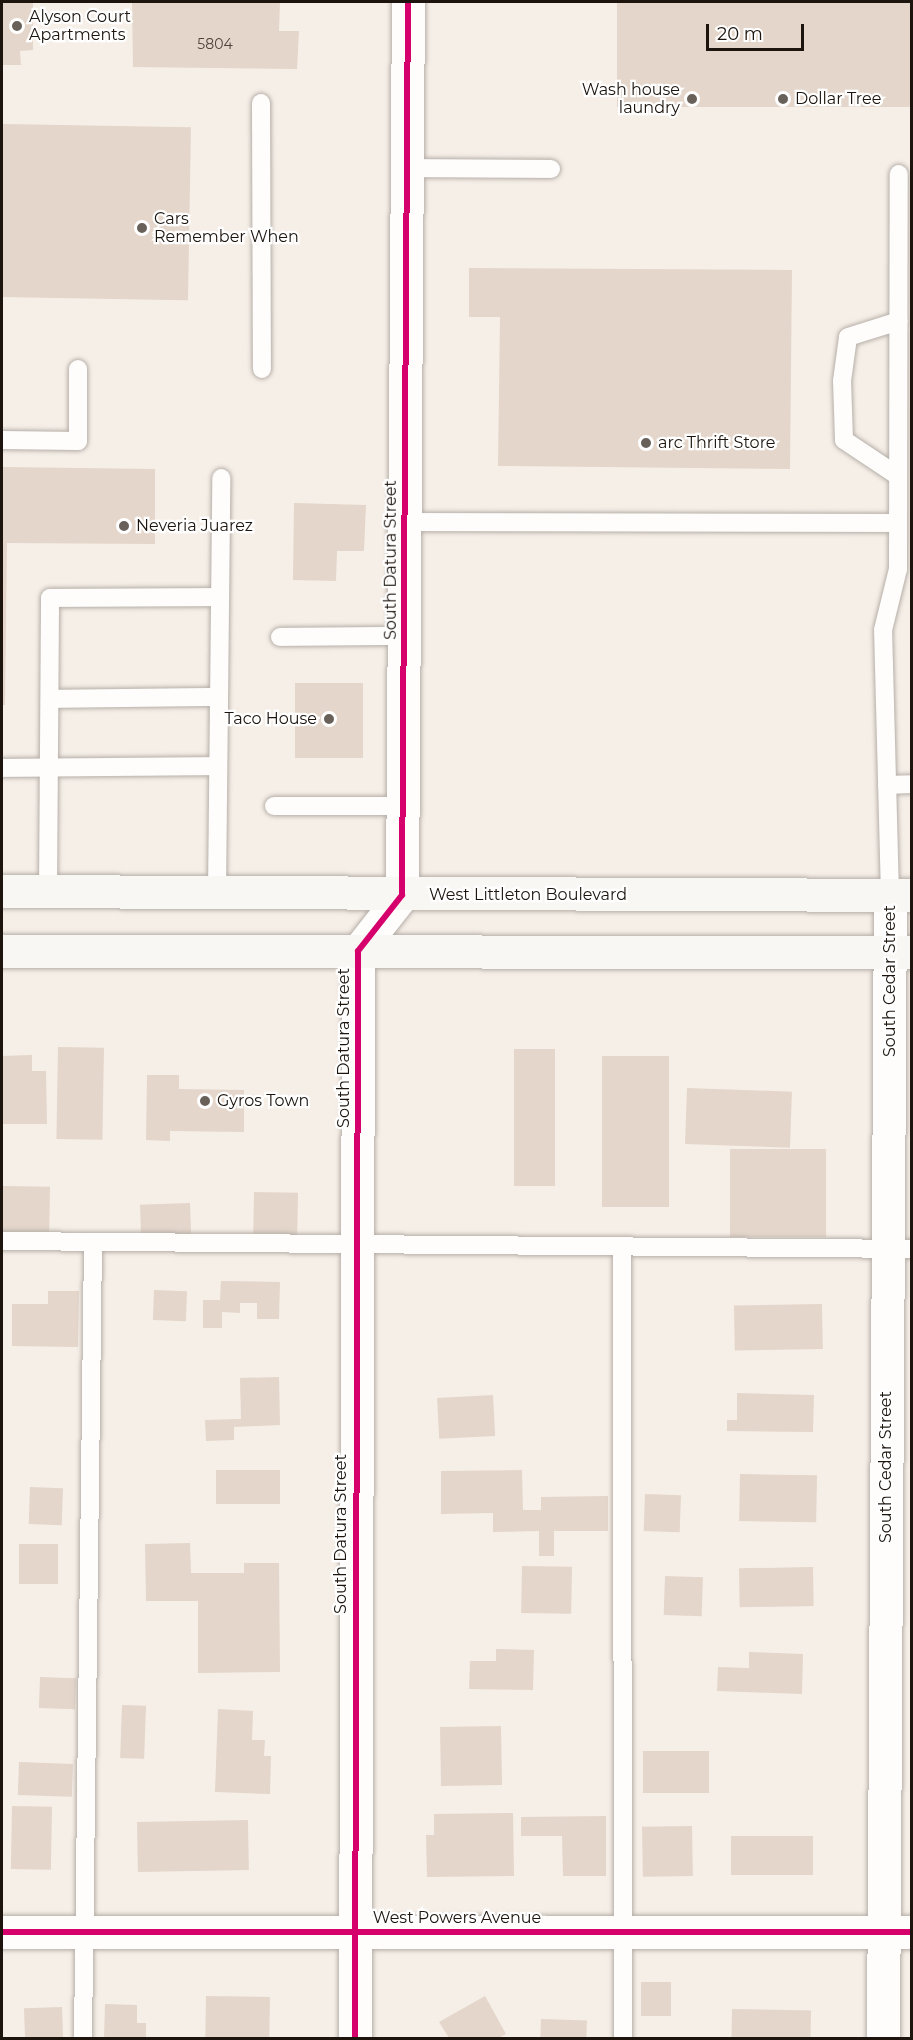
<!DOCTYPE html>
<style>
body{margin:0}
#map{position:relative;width:913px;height:2040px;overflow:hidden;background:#f6efe8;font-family:Montserrat,sans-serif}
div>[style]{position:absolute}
.building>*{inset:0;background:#e4d6ca;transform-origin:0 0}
.roads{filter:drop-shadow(0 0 2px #b6afa8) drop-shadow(0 0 2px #b6afa8)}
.lane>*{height:18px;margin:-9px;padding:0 9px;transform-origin:9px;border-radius:9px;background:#fefdfc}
.street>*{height:33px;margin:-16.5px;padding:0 16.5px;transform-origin:16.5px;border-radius:16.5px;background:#fefdfc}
.secondary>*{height:33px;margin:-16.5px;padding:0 16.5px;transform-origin:16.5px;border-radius:16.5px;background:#f9f7f4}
.cycleway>*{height:6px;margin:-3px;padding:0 3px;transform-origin:3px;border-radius:3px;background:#d6006c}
.dots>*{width:16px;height:16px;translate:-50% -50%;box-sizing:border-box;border:3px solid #fff;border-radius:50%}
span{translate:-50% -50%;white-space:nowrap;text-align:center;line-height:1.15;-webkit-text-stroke:4.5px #fff;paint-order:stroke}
.number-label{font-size:14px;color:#4e443c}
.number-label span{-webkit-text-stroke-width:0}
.poi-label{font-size:16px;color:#1c140d}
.left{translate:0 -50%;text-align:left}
.right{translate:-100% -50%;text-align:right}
.street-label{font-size:16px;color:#1c140d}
.frame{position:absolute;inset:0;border:3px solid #1c140d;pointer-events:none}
.scale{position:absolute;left:706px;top:24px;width:98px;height:27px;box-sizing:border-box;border:3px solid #1c140d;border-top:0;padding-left:8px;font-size:18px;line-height:21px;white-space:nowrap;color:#1c140d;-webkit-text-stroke:4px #fff;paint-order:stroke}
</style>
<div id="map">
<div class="building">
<div style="clip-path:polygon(2px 2px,33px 2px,33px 50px,20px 51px,21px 65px,2px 65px)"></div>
<div style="clip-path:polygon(132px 2px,280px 2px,279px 31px,299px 31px,297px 69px,133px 67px)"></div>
<div style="left:617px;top:2px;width:295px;height:105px"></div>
<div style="left:2px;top:124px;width:189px;height:173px;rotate:1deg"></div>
<div style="clip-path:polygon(469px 268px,792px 270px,790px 469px,498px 466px,500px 317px,469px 317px)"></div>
<div style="clip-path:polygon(2px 467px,155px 469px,155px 544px,7px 543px,5px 705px,2px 705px)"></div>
<div style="clip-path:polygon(294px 503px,366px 505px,364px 551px,337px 551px,336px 581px,293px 580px)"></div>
<div style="left:295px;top:683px;width:68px;height:75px"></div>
<div style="left:58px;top:1047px;width:46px;height:92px;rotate:1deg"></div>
<div style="left:514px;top:1049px;width:41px;height:137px"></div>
<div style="clip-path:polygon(32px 1055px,32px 1071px,46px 1071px,47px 1124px,2px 1124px,2px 1056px)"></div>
<div style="left:602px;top:1056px;width:67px;height:151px"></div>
<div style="clip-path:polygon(147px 1075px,179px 1075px,179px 1089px,244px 1090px,244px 1132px,170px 1131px,170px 1141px,146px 1140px)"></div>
<div style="left:687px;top:1088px;width:105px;height:56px;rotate:2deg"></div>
<div style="left:730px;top:1149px;width:96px;height:88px"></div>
<div style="left:2px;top:1186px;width:48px;height:47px;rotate:1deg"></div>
<div style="left:254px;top:1192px;width:44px;height:45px;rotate:1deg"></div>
<div style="left:190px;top:1203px;width:31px;height:50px;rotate:88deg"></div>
<div style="clip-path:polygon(221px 1281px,280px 1282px,279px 1319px,257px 1319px,257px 1303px,240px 1303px,240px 1313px,222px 1312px,222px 1328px,203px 1328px,203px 1300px,220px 1300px)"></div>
<div style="left:154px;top:1290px;width:33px;height:30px;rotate:2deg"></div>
<div style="clip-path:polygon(48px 1291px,79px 1291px,78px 1347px,12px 1346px,12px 1304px,48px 1304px)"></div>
<div style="left:822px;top:1304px;width:45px;height:88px;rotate:89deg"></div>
<div style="clip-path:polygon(279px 1377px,280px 1425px,234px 1427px,234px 1440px,206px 1441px,205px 1420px,241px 1419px,240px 1378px)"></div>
<div style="clip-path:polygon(737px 1393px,814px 1395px,813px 1432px,727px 1431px,727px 1420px,737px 1420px)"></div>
<div style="left:493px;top:1395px;width:41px;height:56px;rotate:87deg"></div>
<div style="left:216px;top:1470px;width:64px;height:34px"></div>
<div style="clip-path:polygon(522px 1470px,523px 1510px,541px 1510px,541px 1497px,608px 1496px,608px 1531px,554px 1531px,554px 1556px,539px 1556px,539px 1531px,493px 1532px,493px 1513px,441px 1514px,441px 1471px)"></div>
<div style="left:740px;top:1474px;width:77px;height:47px;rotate:1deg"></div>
<div style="left:30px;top:1487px;width:33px;height:37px;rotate:2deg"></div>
<div style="left:645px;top:1494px;width:36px;height:37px;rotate:2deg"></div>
<div style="clip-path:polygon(190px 1543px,191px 1573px,244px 1573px,244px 1563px,279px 1563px,280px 1672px,198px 1673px,198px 1601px,146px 1601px,145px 1544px)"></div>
<div style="left:19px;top:1544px;width:39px;height:40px"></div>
<div style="left:522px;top:1566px;width:50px;height:47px;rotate:1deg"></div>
<div style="left:813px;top:1567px;width:39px;height:74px;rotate:89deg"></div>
<div style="left:665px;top:1576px;width:38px;height:39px;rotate:2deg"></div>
<div style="clip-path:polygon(496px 1649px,534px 1650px,533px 1690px,469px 1689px,470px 1661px,496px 1661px)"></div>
<div style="clip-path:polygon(749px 1652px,803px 1654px,802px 1694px,717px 1691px,718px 1667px,749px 1668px)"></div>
<div style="left:40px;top:1677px;width:36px;height:31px;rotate:2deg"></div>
<div style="left:122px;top:1705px;width:24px;height:53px;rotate:2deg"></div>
<div style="clip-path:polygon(218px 1709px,253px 1711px,252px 1740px,265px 1740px,264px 1756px,271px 1756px,270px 1794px,215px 1792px)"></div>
<div style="left:501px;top:1726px;width:59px;height:61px;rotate:89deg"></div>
<div style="left:643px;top:1751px;width:66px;height:42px"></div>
<div style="left:19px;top:1762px;width:54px;height:33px;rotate:2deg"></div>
<div style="left:12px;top:1806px;width:40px;height:63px;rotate:1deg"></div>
<div style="clip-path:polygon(513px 1813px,514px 1876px,427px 1877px,426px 1835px,434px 1835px,434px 1814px)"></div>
<div style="clip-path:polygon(606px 1816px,606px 1876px,563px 1876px,562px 1836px,521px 1836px,521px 1817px)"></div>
<div style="left:248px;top:1820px;width:50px;height:111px;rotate:89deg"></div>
<div style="left:692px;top:1826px;width:50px;height:50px;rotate:89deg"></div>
<div style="left:813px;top:1836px;width:39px;height:82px;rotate:90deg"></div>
<div style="left:641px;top:1982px;width:30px;height:34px"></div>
<div style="left:206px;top:1996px;width:64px;height:42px;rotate:1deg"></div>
<div style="clip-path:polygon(485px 1996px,506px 2034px,498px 2038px,449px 2038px,439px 2022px)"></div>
<div style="clip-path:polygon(105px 2004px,137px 2005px,137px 2023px,146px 2023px,146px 2038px,104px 2038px)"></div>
<div style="left:62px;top:2007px;width:31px;height:38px;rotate:88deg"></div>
<div style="left:732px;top:2009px;width:79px;height:29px;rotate:1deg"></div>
<div style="left:541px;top:2019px;width:46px;height:19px;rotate:2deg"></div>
</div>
<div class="roads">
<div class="lane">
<div style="left:261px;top:103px;width:266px;rotate:89.8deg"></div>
<div style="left:407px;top:168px;width:144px;rotate:0.4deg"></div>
<div style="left:2px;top:440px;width:76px;rotate:0.8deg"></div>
<div style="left:78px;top:441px;width:72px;rotate:-90deg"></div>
<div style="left:898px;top:476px;width:65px;rotate:-146.3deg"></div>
<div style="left:844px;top:440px;width:59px;rotate:-91.9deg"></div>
<div style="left:842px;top:381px;width:44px;rotate:-82.2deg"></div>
<div style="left:848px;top:337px;width:53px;rotate:-17.4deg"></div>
<div style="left:405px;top:522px;width:493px;rotate:0.1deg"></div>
<div style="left:280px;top:637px;width:124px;rotate:-0.5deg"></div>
<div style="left:50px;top:699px;width:169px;rotate:-0.7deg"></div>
<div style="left:2px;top:768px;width:216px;rotate:-0.5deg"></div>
<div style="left:887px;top:785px;width:25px;rotate:-2deg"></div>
<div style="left:274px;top:806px;width:129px"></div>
<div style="left:48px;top:891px;width:293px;rotate:-89.6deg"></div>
<div style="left:50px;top:598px;width:170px;rotate:-0.3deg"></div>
<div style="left:217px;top:893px;width:415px;rotate:-89.4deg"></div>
<div style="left:890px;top:895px;width:265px;rotate:-91.5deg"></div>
<div style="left:883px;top:630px;width:63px;rotate:-76.2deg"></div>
<div style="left:898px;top:569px;width:395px;rotate:-89.9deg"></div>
<div style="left:2px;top:1241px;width:910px;rotate:0.5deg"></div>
<div style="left:622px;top:1247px;width:791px;rotate:89.93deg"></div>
<div style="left:83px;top:2038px;width:796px;rotate:-89.28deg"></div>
</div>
<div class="street">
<div style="left:2px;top:1932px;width:910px"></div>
<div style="left:355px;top:2038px;width:1087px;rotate:-89.84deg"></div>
<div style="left:358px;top:951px;width:71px;rotate:-51.8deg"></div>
<div style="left:402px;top:895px;width:893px;rotate:-89.62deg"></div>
<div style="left:883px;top:2038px;width:1143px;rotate:-89.65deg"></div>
</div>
<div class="secondary">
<div style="left:2px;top:891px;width:910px;rotate:0.25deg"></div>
<div style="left:2px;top:951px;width:910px;rotate:0.06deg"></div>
</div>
</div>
<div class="cycleway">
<div style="left:2px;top:1932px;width:910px"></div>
<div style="left:355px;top:2038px;width:1087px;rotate:-89.84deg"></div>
<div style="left:358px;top:951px;width:71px;rotate:-51.8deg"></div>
<div style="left:402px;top:895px;width:893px;rotate:-89.62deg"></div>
</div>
<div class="dots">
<div style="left:17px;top:26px;background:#68615a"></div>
<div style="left:692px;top:99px;background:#68615a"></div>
<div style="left:783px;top:99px;background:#68615a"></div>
<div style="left:142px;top:228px;background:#68615a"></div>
<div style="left:646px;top:443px;background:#68615a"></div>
<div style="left:124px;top:526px;background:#68615a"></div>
<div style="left:329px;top:719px;background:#68615a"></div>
<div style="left:205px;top:1101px;background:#68615a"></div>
</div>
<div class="number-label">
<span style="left:215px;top:44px">5804</span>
</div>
<div class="poi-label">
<span class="left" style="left:29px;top:26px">Alyson Court<br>Apartments</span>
<span class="right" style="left:680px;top:99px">Wash house<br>laundry</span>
<span class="left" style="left:795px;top:99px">Dollar Tree</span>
<span class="left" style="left:154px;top:228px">Cars<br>Remember When</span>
<span class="left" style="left:658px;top:443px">arc Thrift Store</span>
<span class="left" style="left:136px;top:526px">Neveria Juarez</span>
<span class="right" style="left:317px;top:719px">Taco House</span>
<span class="left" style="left:217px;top:1101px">Gyros Town</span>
</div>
<div class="street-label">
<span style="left:391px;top:560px;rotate:-90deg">South Datura Street</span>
<span style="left:528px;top:895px">West Littleton Boulevard</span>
<span style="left:890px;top:981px;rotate:-90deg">South Cedar Street</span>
<span style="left:344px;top:1048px;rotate:-90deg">South Datura Street</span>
<span style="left:886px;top:1467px;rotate:-90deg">South Cedar Street</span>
<span style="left:341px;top:1534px;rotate:-90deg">South Datura Street</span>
<span style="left:457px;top:1918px">West Powers Avenue</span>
</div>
<div class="frame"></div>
<div class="scale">20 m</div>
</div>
